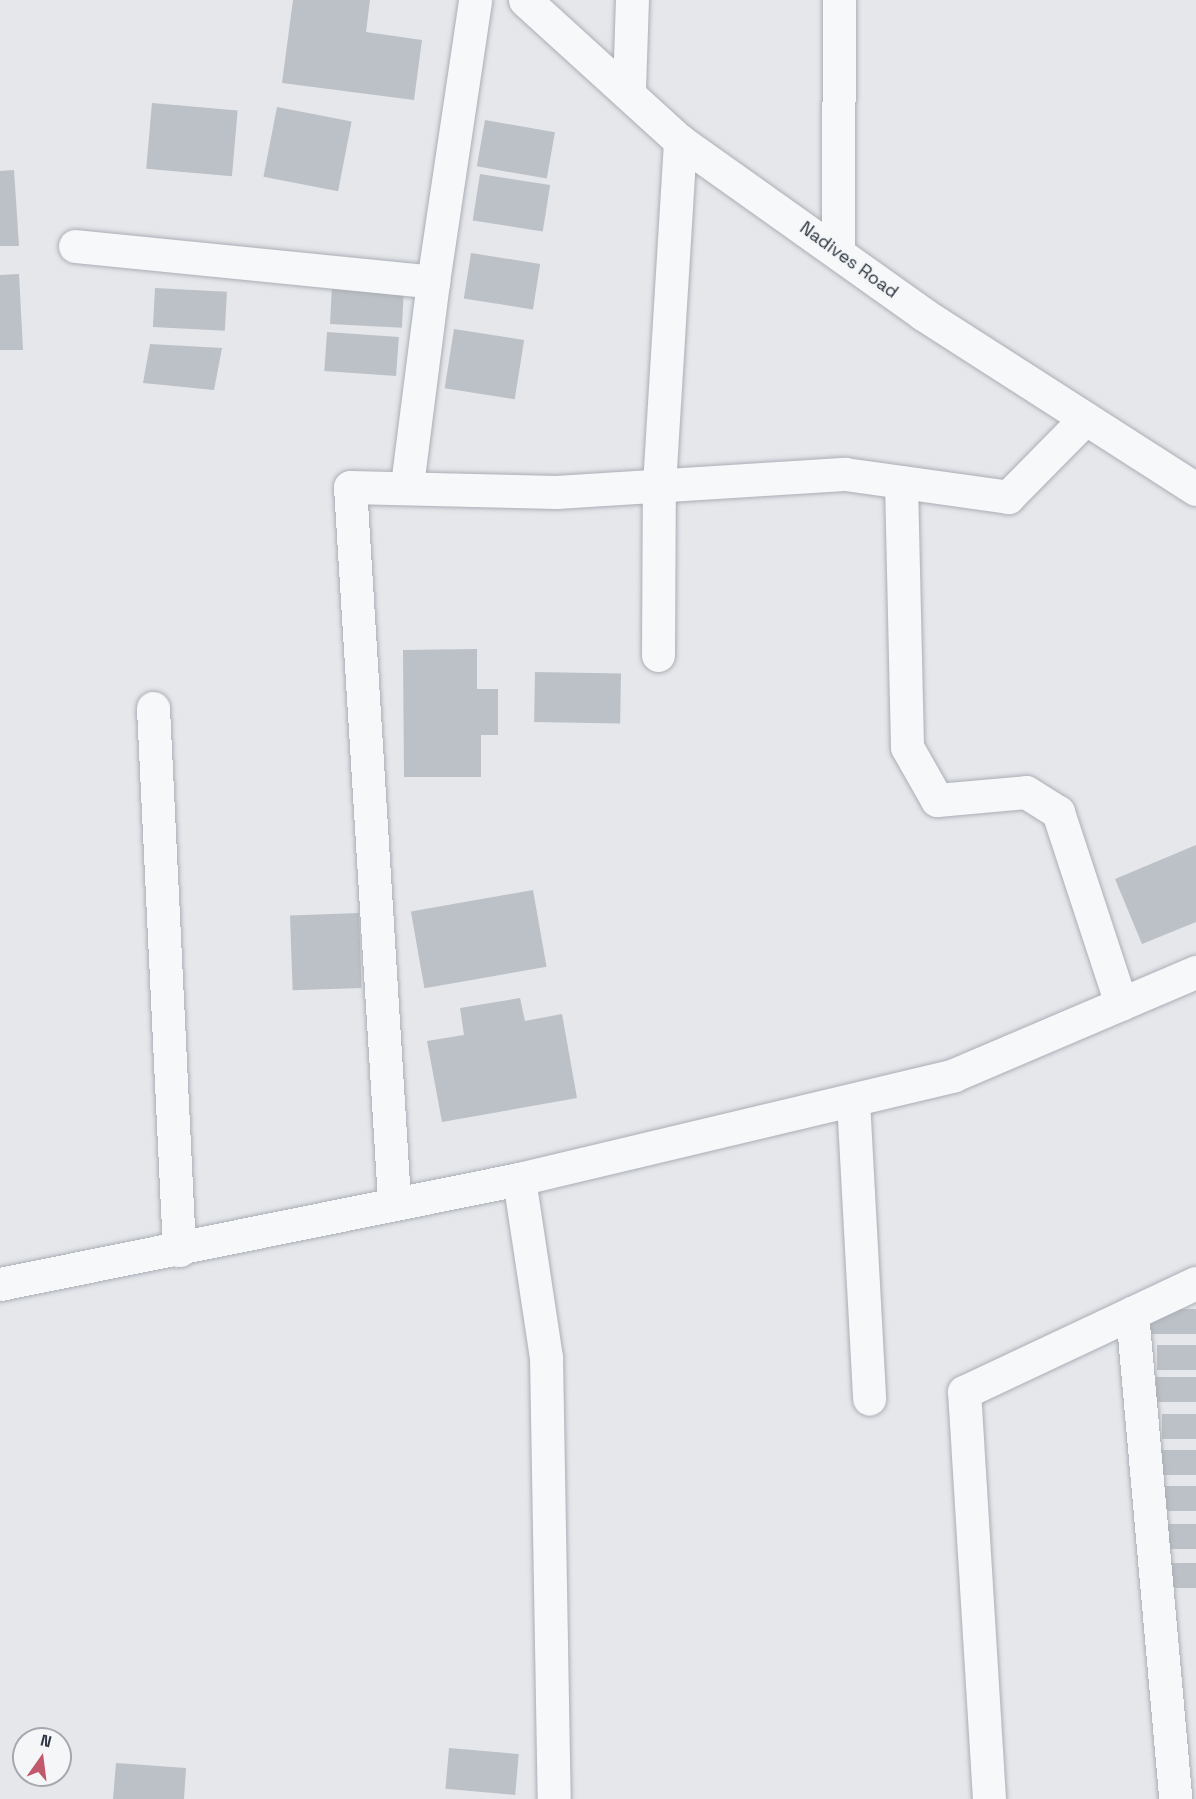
<!DOCTYPE html>
<style>
body{margin:0}
#map{position:relative;width:1196px;height:1799px;overflow:hidden;background:#e5e7eb;font-family:"Space Grotesk",sans-serif}
div>[style]{position:absolute}
.building>*{inset:0;background:#bcc1c7;transform-origin:0 0}
.roads{filter:drop-shadow(0 0 2px #aaaeb5) drop-shadow(0 0 2px #aaaeb5)}
.street>*{height:33px;margin:-16.5px;padding:0 16.5px;transform-origin:16.5px;border-radius:16.5px;background:#f7f8fa}
span{translate:-50% -50%;white-space:nowrap;text-align:center;line-height:1.15;-webkit-text-stroke:5px #f4f6f8;paint-order:stroke}
.street-label{font-size:18px;color:#2e3642}
.north{position:absolute;left:12px;top:1727px;width:60px;height:60px;box-sizing:border-box;background:#f4f6f8;border:2px solid #a5a9af;border-radius:50%;rotate:14deg;font-size:16px;font-weight:700;line-height:24px;text-align:center;color:#2e3642}
.north::after{content:'';display:block;margin:auto;width:21px;height:27px;background:#c2586c;clip-path:polygon(50% 0,100% 100%,50% 72%,0 100%)}
</style>
<div id="map">
<div class="building">
<div style="clip-path:polygon(293px 0,370px 0,366px 32px,422px 40px,414px 100px,282px 83px)"></div>
<div style="left:152px;top:103px;width:86px;height:66px;rotate:5deg"></div>
<div style="left:277px;top:107px;width:76px;height:71px;rotate:11deg"></div>
<div style="left:485px;top:120px;width:71px;height:47px;rotate:10deg"></div>
<div style="clip-path:polygon(14px 170px,19px 246px,0 246px,0 171px)"></div>
<div style="left:480px;top:174px;width:71px;height:47px;rotate:9deg"></div>
<div style="left:471px;top:253px;width:70px;height:46px;rotate:9deg"></div>
<div style="clip-path:polygon(19px 274px,23px 350px,0 350px,0 275px)"></div>
<div style="left:332px;top:286px;width:72px;height:38px;rotate:3deg"></div>
<div style="left:155px;top:288px;width:72px;height:39px;rotate:3deg"></div>
<div style="left:454px;top:329px;width:71px;height:60px;rotate:9deg"></div>
<div style="left:327px;top:332px;width:72px;height:39px;rotate:4deg"></div>
<div style="clip-path:polygon(150px 344px,222px 348px,214px 390px,143px 383px)"></div>
<div style="clip-path:polygon(477px 649px,477px 689px,498px 689px,498px 735px,481px 735px,481px 777px,404px 777px,403px 650px)"></div>
<div style="left:535px;top:672px;width:86px;height:50px;rotate:1deg"></div>
<div style="clip-path:polygon(1196px 845px,1196px 922px,1142px 944px,1115px 879px)"></div>
<div style="left:533px;top:890px;width:78px;height:124px;rotate:80deg"></div>
<div style="left:359px;top:913px;width:75px;height:69px;rotate:88deg"></div>
<div style="clip-path:polygon(520px 998px,525px 1021px,562px 1014px,577px 1098px,442px 1122px,427px 1041px,464px 1035px,460px 1008px)"></div>
<div style="left:1196px;top:1309px;width:25px;height:49px;rotate:90deg"></div>
<div style="left:1196px;top:1345px;width:25px;height:39px;rotate:90deg"></div>
<div style="left:1196px;top:1377px;width:25px;height:40px;rotate:90deg"></div>
<div style="left:1196px;top:1414px;width:25px;height:34px;rotate:90deg"></div>
<div style="left:1196px;top:1450px;width:25px;height:41px;rotate:90deg"></div>
<div style="left:1196px;top:1486px;width:25px;height:36px;rotate:90deg"></div>
<div style="left:1196px;top:1524px;width:25px;height:31px;rotate:90deg"></div>
<div style="left:1196px;top:1563px;width:25px;height:30px;rotate:90deg"></div>
<div style="left:449px;top:1748px;width:70px;height:41px;rotate:5deg"></div>
<div style="clip-path:polygon(116px 1763px,186px 1768px,184px 1799px,113px 1799px)"></div>
</div>
<div class="roads">
<div class="street">
<div style="left:525px;top:0;width:210px;rotate:42.3deg"></div>
<div style="left:680px;top:141px;width:298px;rotate:35.4deg"></div>
<div style="left:923px;top:314px;width:324px;rotate:32.7deg"></div>
<div style="left:629px;top:89px;width:89px;rotate:-88.1deg"></div>
<div style="left:75px;top:246px;width:360px;rotate:5.7deg"></div>
<div style="left:433px;top:282px;width:205px;rotate:97.3deg"></div>
<div style="left:838px;top:251px;width:251px;rotate:-89.8deg"></div>
<div style="left:433px;top:282px;width:285px;rotate:-81.5deg"></div>
<div style="left:901px;top:482px;width:265px;rotate:88.7deg"></div>
<div style="left:907px;top:747px;width:61px;rotate:60.5deg"></div>
<div style="left:937px;top:800px;width:89px;rotate:-5.1deg"></div>
<div style="left:1026px;top:792px;width:38px;rotate:32deg"></div>
<div style="left:1058px;top:812px;width:202px;rotate:71.8deg"></div>
<div style="left:658px;top:655px;width:170px;rotate:-89.7deg"></div>
<div style="left:659px;top:485px;width:345px;rotate:-86.5deg"></div>
<div style="left:153px;top:708px;width:543px;rotate:87.25deg"></div>
<div style="left:853px;top:1100px;width:299px;rotate:86.9deg"></div>
<div style="left:519px;top:1179px;width:180px;rotate:81.4deg"></div>
<div style="left:546px;top:1357px;width:442px;rotate:89deg"></div>
<div style="left:394px;top:1200px;width:714px;rotate:-93.53deg"></div>
<div style="left:350px;top:487px;width:206px;rotate:1.4deg"></div>
<div style="left:556px;top:492px;width:290px;rotate:-3.6deg"></div>
<div style="left:845px;top:474px;width:165px;rotate:8deg"></div>
<div style="left:1008px;top:497px;width:110px;rotate:-45.4deg"></div>
<div style="left:0;top:1284px;width:530px;rotate:-11.44deg"></div>
<div style="left:519px;top:1179px;width:447px;rotate:-13.4deg"></div>
<div style="left:954px;top:1075px;width:263px;rotate:-23.1deg"></div>
<div style="left:1132px;top:1313px;width:488px;rotate:84.9deg"></div>
<div style="left:989px;top:1799px;width:408px;rotate:-93.5deg"></div>
<div style="left:964px;top:1392px;width:256px;rotate:-25.2deg"></div>
</div>
</div>
<div class="street-label">
<span style="left:849px;top:260px;rotate:36deg">Nadives Road</span>
</div>
<div class="north">N</div>
</div>
